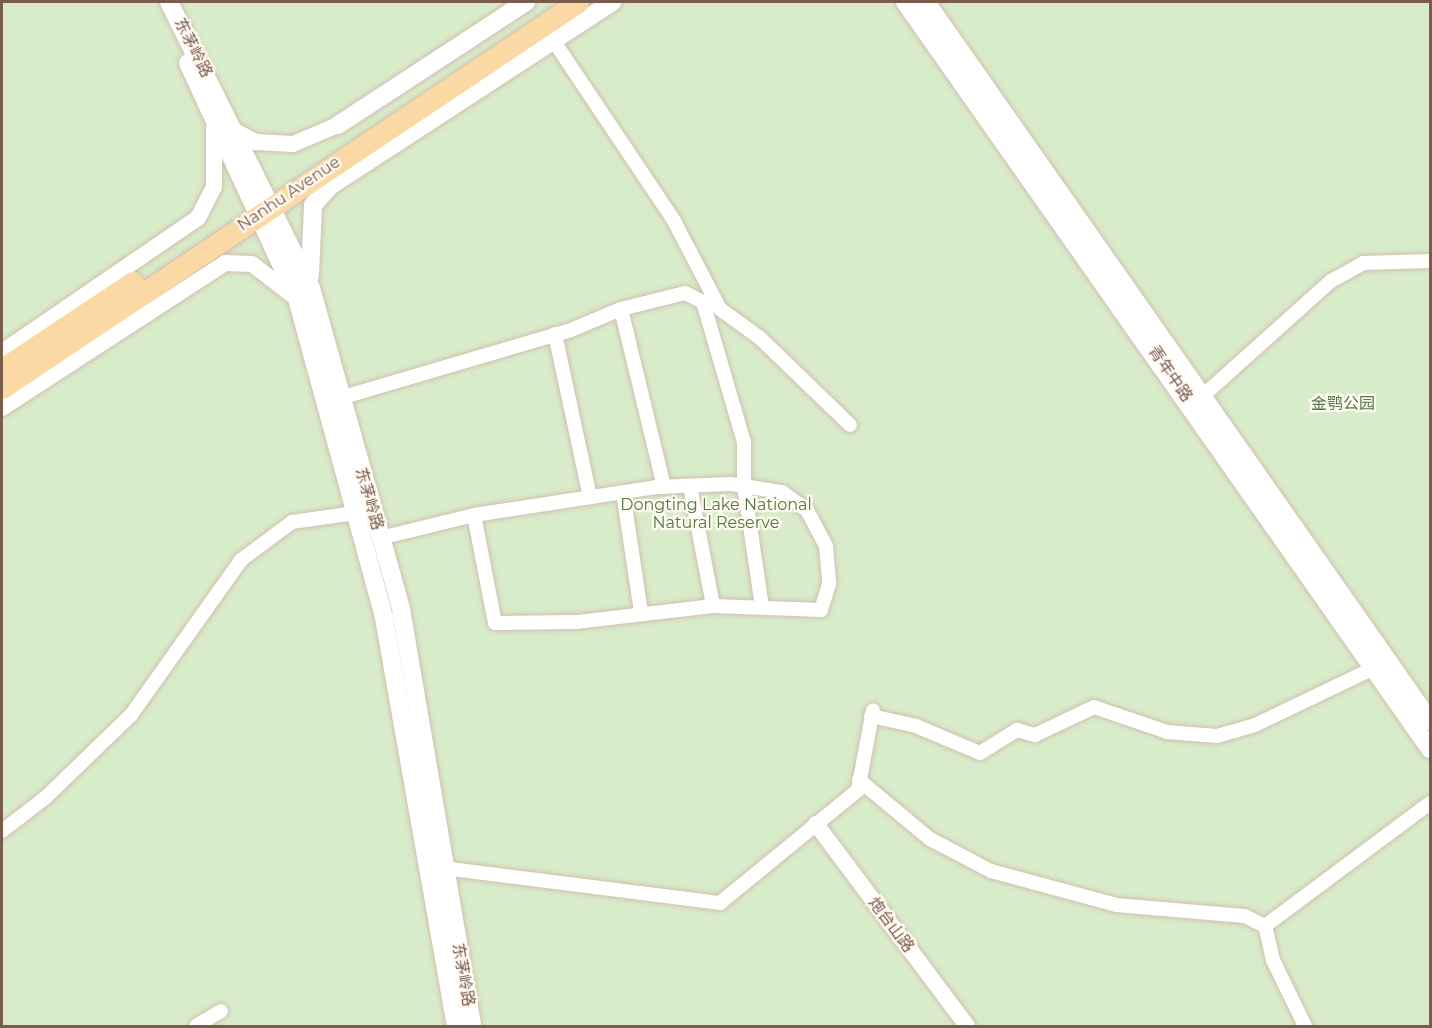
<!DOCTYPE html>
<meta charset="utf-8">
<style>
body{margin:0}
#map{position:relative;width:1432px;height:1028px;overflow:hidden;background:#fdf6ec;font-family:Montserrat,"Noto Sans SC",sans-serif}
div>[style]{position:absolute}
.green>*{inset:0;background:#d8ecc9;transform-origin:0 0}
.roads{filter:drop-shadow(0 0 2px #d1beb0) drop-shadow(0 0 2px #d1beb0)}
.minor>*{height:14px;margin:-7px;padding:0 7px;transform-origin:7px;border-radius:7px;background:#fff}
.tertiary>*{height:16px;margin:-8px;padding:0 8px;transform-origin:8px;border-radius:8px;background:#fff}
.secondary>*{height:18px;margin:-9px;padding:0 9px;transform-origin:9px;border-radius:9px;background:#fff}
.primary>*{height:21px;margin:-10.5px;padding:0 10.5px;transform-origin:10.5px;border-radius:10.5px;background:#fbd9a5}
span{translate:-50% -50%;white-space:nowrap;text-align:center;line-height:1.15;-webkit-text-stroke:4.5px #fffaf3;paint-order:stroke}
.street-label{font-size:16px;color:#7a5c4d}
.park-label{font-size:16px;color:#537a41}
.frame{position:absolute;inset:0;border:3px solid #7a5c4d;pointer-events:none}
</style>
<div id="map">
<div class="green">
<div style="left:2px;top:2px;width:1428px;height:1024px"></div>
</div>
<div class="roads">
<div class="minor">
<div style="left:553px;top:40px;width:218px;rotate:56.2deg"></div>
<div style="left:674px;top:221px;width:99px;rotate:62.4deg"></div>
<div style="left:720px;top:309px;width:49px;rotate:35.9deg"></div>
<div style="left:760px;top:338px;width:125px;rotate:44deg"></div>
<div style="left:621px;top:309px;width:183px;rotate:76.4deg"></div>
<div style="left:555px;top:334px;width:167px;rotate:77.9deg"></div>
<div style="left:340px;top:398px;width:241px;rotate:-16.4deg"></div>
<div style="left:571px;top:330px;width:54px;rotate:-22.8deg"></div>
<div style="left:621px;top:309px;width:66px;rotate:-14deg"></div>
<div style="left:685px;top:293px;width:20px;rotate:27deg"></div>
<div style="left:703px;top:302px;width:146px;rotate:73.7deg"></div>
<div style="left:744px;top:442px;width:44px;rotate:90deg"></div>
<div style="left:744px;top:486px;width:122px;rotate:81.5deg"></div>
<div style="left:1196px;top:402px;width:181px;rotate:-41.9deg"></div>
<div style="left:1331px;top:281px;width:37px;rotate:-29deg"></div>
<div style="left:1363px;top:263px;width:67px;rotate:-1.7deg"></div>
<div style="left:690px;top:486px;width:122px;rotate:79.1deg"></div>
<div style="left:623px;top:492px;width:122px;rotate:81.5deg"></div>
<div style="left:380px;top:538px;width:97px;rotate:-13.7deg"></div>
<div style="left:474px;top:515px;width:184px;rotate:-8.7deg"></div>
<div style="left:656px;top:487px;width:75px;rotate:-2.3deg"></div>
<div style="left:731px;top:484px;width:52px;rotate:8.9deg"></div>
<div style="left:782px;top:492px;width:31px;rotate:36deg"></div>
<div style="left:807px;top:510px;width:41px;rotate:62.2deg"></div>
<div style="left:826px;top:546px;width:38px;rotate:85deg"></div>
<div style="left:829px;top:584px;width:27px;rotate:107deg"></div>
<div style="left:821px;top:610px;width:108px;rotate:-177.9deg"></div>
<div style="left:713px;top:606px;width:138px;rotate:173.3deg"></div>
<div style="left:576px;top:622px;width:81px;rotate:179.3deg"></div>
<div style="left:495px;top:623px;width:110px;rotate:-101deg"></div>
<div style="left:871px;top:716px;width:46px;rotate:12.5deg"></div>
<div style="left:916px;top:726px;width:69px;rotate:22.9deg"></div>
<div style="left:980px;top:753px;width:44px;rotate:-31.9deg"></div>
<div style="left:1017px;top:730px;width:19px;rotate:16deg"></div>
<div style="left:1035px;top:735px;width:65px;rotate:-25.4deg"></div>
<div style="left:1094px;top:707px;width:77px;rotate:18.9deg"></div>
<div style="left:1167px;top:732px;width:50px;rotate:4.6deg"></div>
<div style="left:1217px;top:736px;width:40px;rotate:-16deg"></div>
<div style="left:1255px;top:725px;width:132px;rotate:-25.6deg"></div>
<div style="left:859px;top:780px;width:92px;rotate:39.7deg"></div>
<div style="left:930px;top:839px;width:69px;rotate:27.7deg"></div>
<div style="left:991px;top:871px;width:130px;rotate:15.2deg"></div>
<div style="left:1116px;top:905px;width:129px;rotate:4.9deg"></div>
<div style="left:1245px;top:916px;width:22px;rotate:27deg"></div>
<div style="left:2px;top:831px;width:54px;rotate:-37.5deg"></div>
<div style="left:45px;top:798px;width:120px;rotate:-44deg"></div>
<div style="left:131px;top:715px;width:190px;rotate:-54.6deg"></div>
<div style="left:241px;top:560px;width:64px;rotate:-36.7deg"></div>
<div style="left:292px;top:522px;width:64px;rotate:-8.1deg"></div>
<div style="left:443px;top:868px;width:279px;rotate:7.2deg"></div>
<div style="left:720px;top:903px;width:178px;rotate:-39.3deg"></div>
<div style="left:858px;top:790px;width:81px;rotate:-79.4deg"></div>
<div style="left:196px;top:1026px;width:29px;rotate:-31deg"></div>
<div style="left:1305px;top:1026px;width:73px;rotate:-115.9deg"></div>
<div style="left:1273px;top:960px;width:35px;rotate:-103deg"></div>
<div style="left:1265px;top:926px;width:206px;rotate:-36.7deg"></div>
</div>
<div class="tertiary">
<div style="left:235px;top:131px;width:24px;rotate:28deg"></div>
<div style="left:256px;top:142px;width:37px;rotate:3deg"></div>
<div style="left:293px;top:144px;width:49px;rotate:-22.9deg"></div>
<div style="left:2px;top:352px;width:237px;rotate:-34.4deg"></div>
<div style="left:198px;top:218px;width:35px;rotate:-63deg"></div>
<div style="left:214px;top:187px;width:60px;rotate:-90deg"></div>
<div style="left:2px;top:408px;width:266px;rotate:-33deg"></div>
<div style="left:225px;top:263px;width:27px;rotate:2deg"></div>
<div style="left:252px;top:264px;width:56px;rotate:37.7deg"></div>
<div style="left:816px;top:824px;width:252px;rotate:53.2deg"></div>
</div>
<div class="secondary">
<div style="left:169px;top:2px;width:319px;rotate:63.6deg"></div>
<div style="left:311px;top:288px;width:333px;rotate:74.3deg"></div>
<div style="left:401px;top:609px;width:423px;rotate:80.3deg"></div>
<div style="left:905px;top:2px;width:913px;rotate:54.9deg"></div>
<div style="left:926px;top:2px;width:878px;rotate:54.97deg"></div>
<div style="left:188px;top:63px;width:260px;rotate:65.2deg"></div>
<div style="left:297px;top:299px;width:331px;rotate:74.7deg"></div>
<div style="left:384px;top:618px;width:414px;rotate:80deg"></div>
<div style="left:338px;top:125px;width:225px;rotate:-33.2deg"></div>
<div style="left:310px;top:275px;width:70px;rotate:-87.5deg"></div>
<div style="left:313px;top:205px;width:25px;rotate:-48deg"></div>
<div style="left:330px;top:186px;width:337px;rotate:-33.1deg"></div>
</div>
<div class="primary">
<div style="left:2px;top:369px;width:157px;rotate:-33.6deg"></div>
<div style="left:2px;top:388px;width:693px;rotate:-33.83deg"></div>
</div>
</div>
<div class="street-label">
<span style="left:193px;top:48px;rotate:63deg">东茅岭路</span>
<span style="left:289px;top:194px;rotate:-34deg">Nanhu Avenue</span>
<span style="left:1170px;top:374px;rotate:55deg">青年中路</span>
<span style="left:369px;top:499px;rotate:74deg">东茅岭路</span>
<span style="left:891px;top:925px;rotate:53deg">炮台山路</span>
<span style="left:463px;top:975px;rotate:80deg">东茅岭路</span>
</div>
<div class="park-label">
<span style="left:1343px;top:404px">金鹗公园</span>
<span style="left:716px;top:514px">Dongting Lake National<br>Natural Reserve</span>
</div>
<div class="frame"></div>
</div>
